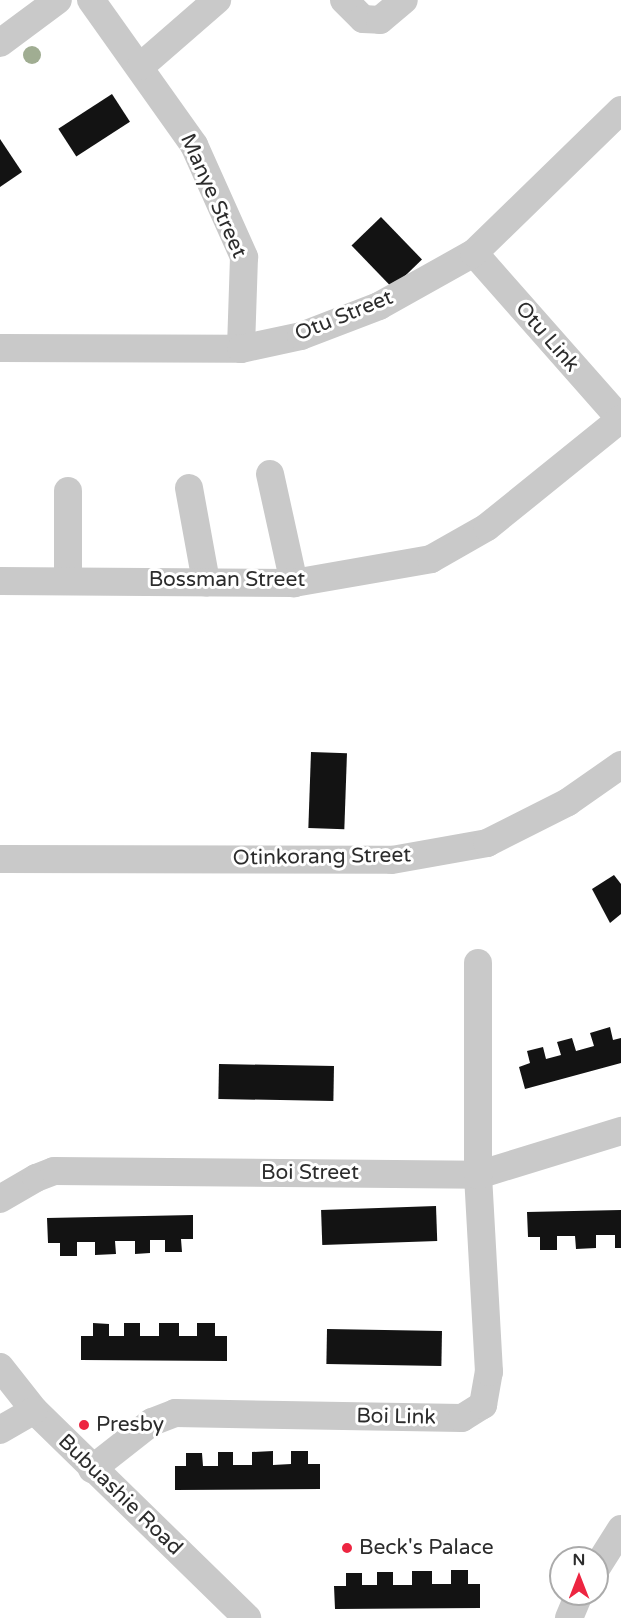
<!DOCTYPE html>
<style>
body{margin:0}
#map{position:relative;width:621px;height:1618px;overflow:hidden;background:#fff;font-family:"Varela Round",sans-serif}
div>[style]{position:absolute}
.building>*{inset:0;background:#131313;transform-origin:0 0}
.minor>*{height:28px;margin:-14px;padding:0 14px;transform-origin:14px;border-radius:14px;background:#c9c9c9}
.trees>*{width:18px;height:18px;margin:-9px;border-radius:50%;background:#a0ad92}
.dots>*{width:16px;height:16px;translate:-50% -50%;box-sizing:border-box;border:3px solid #fff;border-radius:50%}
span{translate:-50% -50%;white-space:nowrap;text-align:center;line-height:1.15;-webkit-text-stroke:6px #fff;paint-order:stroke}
.street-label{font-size:21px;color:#2c2c2c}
.poi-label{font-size:21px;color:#2c2c2c}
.left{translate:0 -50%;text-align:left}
.north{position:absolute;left:549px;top:1546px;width:60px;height:60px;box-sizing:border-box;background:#fff;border:2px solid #ababab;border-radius:50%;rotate:0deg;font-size:16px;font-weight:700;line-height:24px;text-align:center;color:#2c2c2c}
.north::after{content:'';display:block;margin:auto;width:21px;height:27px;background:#ed2541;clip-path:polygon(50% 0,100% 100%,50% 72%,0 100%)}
</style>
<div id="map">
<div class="building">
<div style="left:112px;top:94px;width:33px;height:64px;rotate:57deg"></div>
<div style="clip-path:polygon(0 139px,22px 172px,0 187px)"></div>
<div style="left:381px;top:217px;width:59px;height:41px;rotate:46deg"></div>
<div style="left:311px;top:752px;width:36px;height:76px;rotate:2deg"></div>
<div style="clip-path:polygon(614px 875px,621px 884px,621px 914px,610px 923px,592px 889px)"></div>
<div style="clip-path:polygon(610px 1027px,613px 1040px,621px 1038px,621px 1063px,525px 1089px,519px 1067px,530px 1063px,527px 1051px,543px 1047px,546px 1059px,561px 1055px,557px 1042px,572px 1038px,576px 1051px,594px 1046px,590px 1033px)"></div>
<div style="left:219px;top:1064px;width:115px;height:35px;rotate:1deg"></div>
<div style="left:436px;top:1206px;width:35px;height:115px;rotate:88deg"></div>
<div style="clip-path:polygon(621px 1210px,621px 1248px,615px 1248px,615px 1235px,596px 1235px,596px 1248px,576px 1249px,575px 1236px,557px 1236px,557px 1250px,540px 1250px,540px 1237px,528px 1237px,527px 1212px)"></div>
<div style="clip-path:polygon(193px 1215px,193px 1239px,181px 1239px,182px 1252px,165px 1252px,165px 1240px,150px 1240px,150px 1253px,135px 1254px,135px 1241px,115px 1241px,116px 1254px,95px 1255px,95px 1242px,77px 1242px,77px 1256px,60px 1256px,60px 1243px,48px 1243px,47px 1218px)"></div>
<div style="clip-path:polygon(93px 1323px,109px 1324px,109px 1336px,124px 1336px,124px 1323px,140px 1323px,140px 1336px,159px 1336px,159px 1323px,179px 1323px,179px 1336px,197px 1336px,197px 1323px,215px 1323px,215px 1336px,227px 1336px,227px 1361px,81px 1360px,81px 1336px,93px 1336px)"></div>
<div style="left:327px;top:1329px;width:115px;height:35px;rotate:1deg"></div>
<div style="clip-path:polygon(273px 1451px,273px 1465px,291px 1464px,291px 1451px,308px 1451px,308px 1464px,320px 1464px,320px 1489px,175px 1490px,175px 1466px,186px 1466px,186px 1453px,202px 1453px,203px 1466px,218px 1466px,218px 1452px,233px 1452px,233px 1465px,252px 1465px,252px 1452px)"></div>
<div style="clip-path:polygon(451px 1570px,468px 1570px,468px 1584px,480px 1584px,480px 1608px,335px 1609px,334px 1586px,346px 1586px,346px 1573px,362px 1573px,362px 1585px,377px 1585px,377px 1572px,393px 1572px,393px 1585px,412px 1585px,412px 1571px,432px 1571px,432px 1584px,451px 1584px)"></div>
</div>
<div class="minor">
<div style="left:91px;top:0;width:178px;rotate:54.6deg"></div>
<div style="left:194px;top:145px;width:123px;rotate:65.9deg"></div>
<div style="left:244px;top:257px;width:92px;rotate:91.9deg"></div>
<div style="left:344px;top:0;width:27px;rotate:45deg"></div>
<div style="left:363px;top:19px;width:17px;rotate:3deg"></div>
<div style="left:380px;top:20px;width:31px;rotate:-40deg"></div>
<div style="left:0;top:43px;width:72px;rotate:-36.6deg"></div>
<div style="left:141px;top:66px;width:101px;rotate:-41deg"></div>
<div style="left:474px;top:253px;width:222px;rotate:48.6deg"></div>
<div style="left:0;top:348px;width:241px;rotate:0.2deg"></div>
<div style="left:241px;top:349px;width:61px;rotate:-12.2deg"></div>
<div style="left:301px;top:336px;width:84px;rotate:-21deg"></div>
<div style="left:379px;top:306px;width:109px;rotate:-29.2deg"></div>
<div style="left:474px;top:253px;width:205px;rotate:-44.2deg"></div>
<div style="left:270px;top:474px;width:112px;rotate:77.6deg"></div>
<div style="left:189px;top:488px;width:96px;rotate:79.7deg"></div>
<div style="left:68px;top:579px;width:88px;rotate:-90deg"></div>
<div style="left:0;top:581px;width:294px;rotate:0.4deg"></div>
<div style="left:294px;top:583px;width:139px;rotate:-9.9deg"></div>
<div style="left:431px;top:559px;width:64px;rotate:-29.7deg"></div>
<div style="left:487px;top:527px;width:172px;rotate:-38.9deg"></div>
<div style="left:0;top:859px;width:392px;rotate:0.1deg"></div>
<div style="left:392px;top:860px;width:97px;rotate:-10.1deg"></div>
<div style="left:487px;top:843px;width:91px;rotate:-26.8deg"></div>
<div style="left:568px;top:802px;width:65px;rotate:-34.9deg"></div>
<div style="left:0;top:1199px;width:42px;rotate:-30.3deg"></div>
<div style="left:36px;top:1178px;width:19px;rotate:-21deg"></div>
<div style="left:54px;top:1171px;width:424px;rotate:0.5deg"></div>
<div style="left:478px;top:1175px;width:150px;rotate:-17.1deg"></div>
<div style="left:0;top:1367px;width:55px;rotate:51.7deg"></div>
<div style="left:34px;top:1410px;width:298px;rotate:44.3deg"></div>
<div style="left:0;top:1430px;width:39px;rotate:-30deg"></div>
<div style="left:92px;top:1469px;width:76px;rotate:-38.1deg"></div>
<div style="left:152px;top:1422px;width:25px;rotate:-21deg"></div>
<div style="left:175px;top:1413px;width:287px;rotate:1deg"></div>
<div style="left:462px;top:1418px;width:25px;rotate:-32deg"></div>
<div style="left:483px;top:1405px;width:34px;rotate:-80deg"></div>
<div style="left:489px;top:1372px;width:197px;rotate:-93.2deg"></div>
<div style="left:478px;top:1175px;width:212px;rotate:-90deg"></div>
<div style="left:597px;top:1567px;width:45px;rotate:-57.7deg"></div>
<div style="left:569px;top:1618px;width:26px;rotate:-67deg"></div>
</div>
<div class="trees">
<div style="left:32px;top:55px"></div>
</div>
<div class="dots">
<div style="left:84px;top:1425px;background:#ed2541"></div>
<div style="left:347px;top:1548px;background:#ed2541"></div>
</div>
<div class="street-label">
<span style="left:213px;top:196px;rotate:66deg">Manye Street</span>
<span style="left:344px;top:316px;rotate:-22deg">Otu Street</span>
<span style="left:547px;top:337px;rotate:49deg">Otu Link</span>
<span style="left:227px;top:580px">Bossman Street</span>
<span style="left:322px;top:857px;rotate:-1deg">Otinkorang Street</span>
<span style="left:310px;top:1173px">Boi Street</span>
<span style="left:396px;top:1417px;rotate:1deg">Boi Link</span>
<span style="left:120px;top:1495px;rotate:44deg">Bubuashie Road</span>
</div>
<div class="poi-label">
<span class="left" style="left:96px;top:1425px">Presby</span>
<span class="left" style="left:359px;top:1548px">Beck's Palace</span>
</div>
<div class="north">N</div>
</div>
